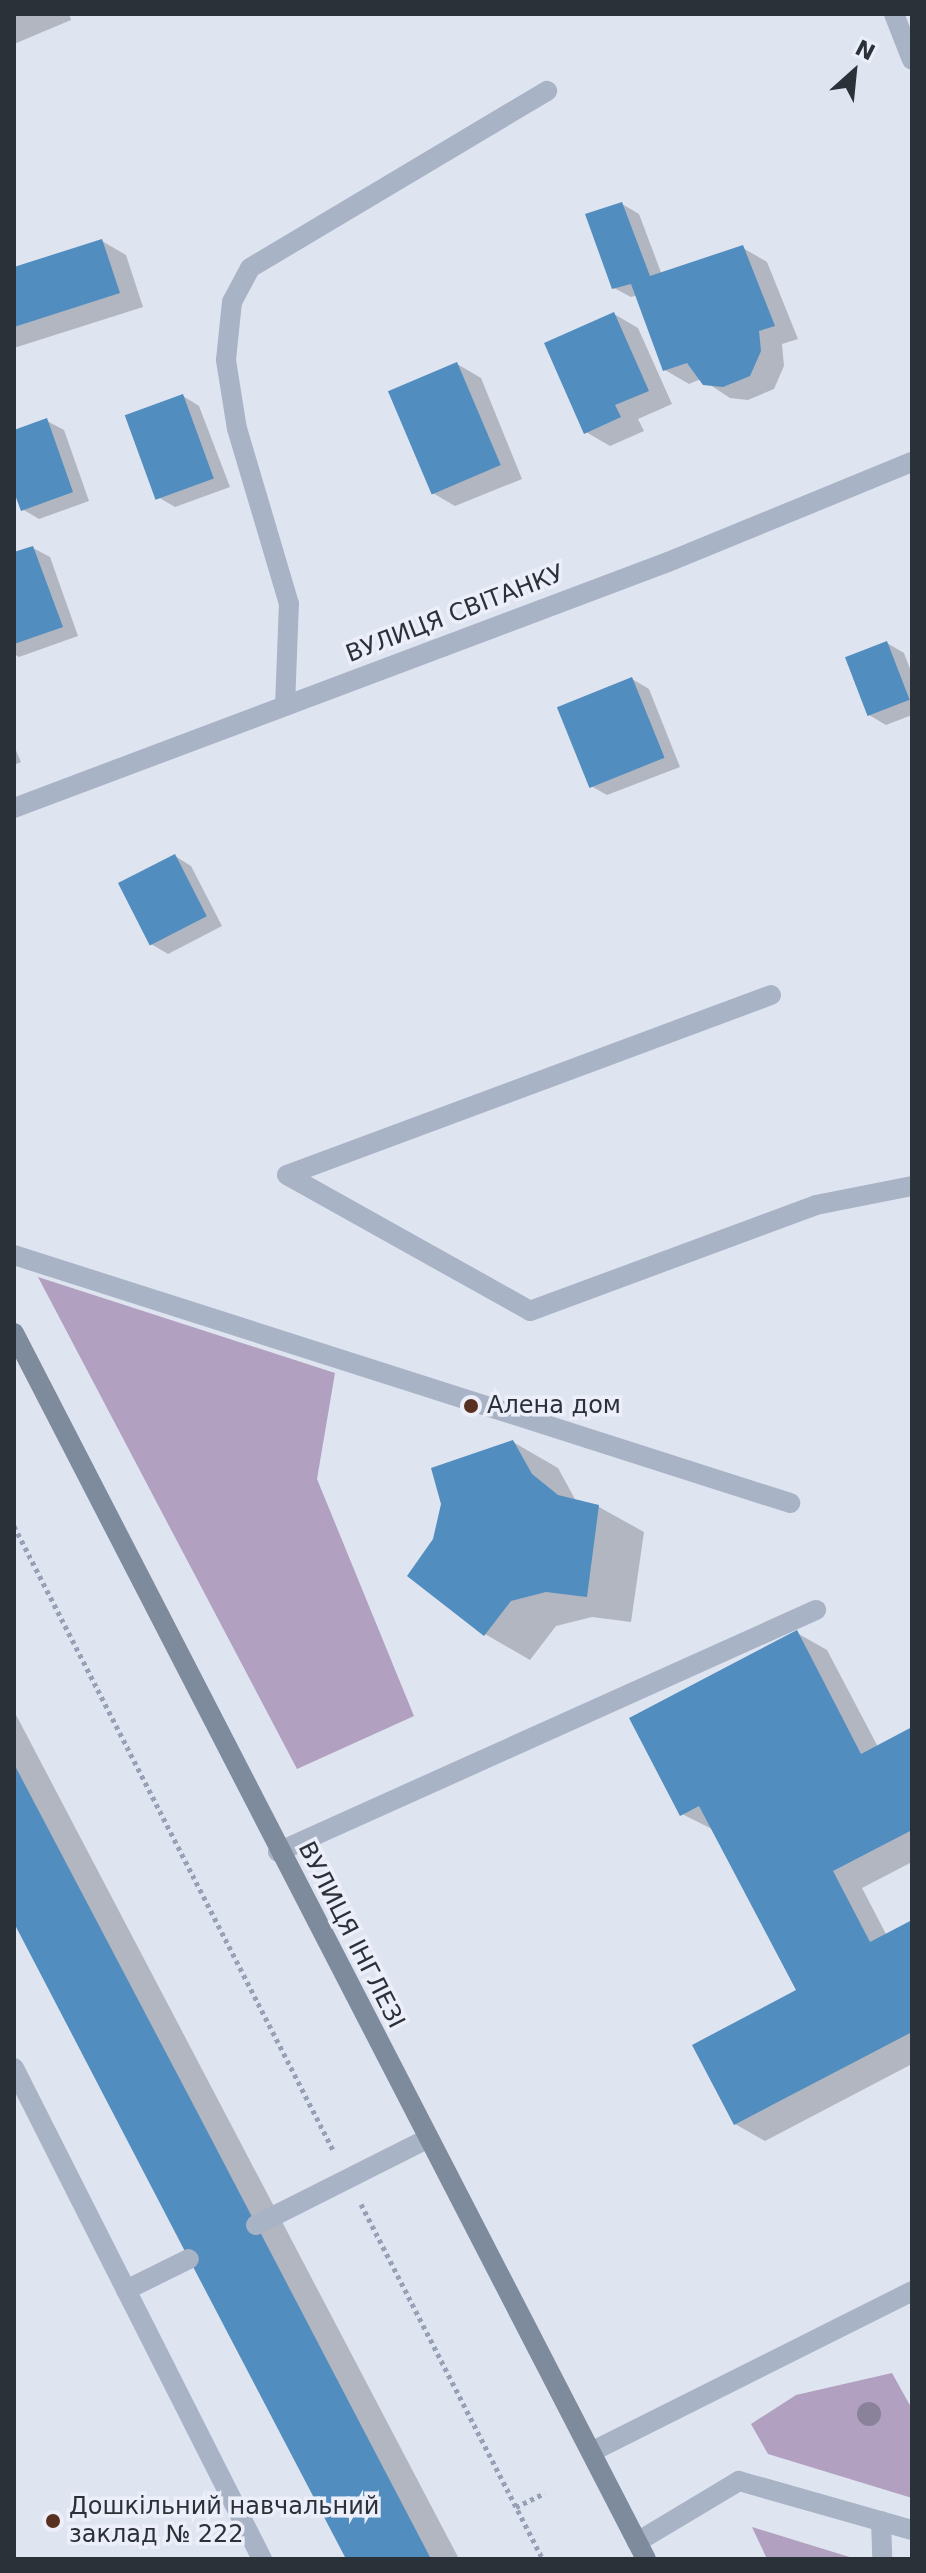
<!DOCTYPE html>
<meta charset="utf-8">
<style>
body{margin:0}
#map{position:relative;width:926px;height:2573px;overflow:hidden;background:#dfe4f1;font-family:"DejaVu Sans",sans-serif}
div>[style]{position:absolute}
.green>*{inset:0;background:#b1a0c0}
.shadow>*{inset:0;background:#0003}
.building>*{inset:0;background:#518dbe;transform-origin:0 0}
.path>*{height:5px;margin-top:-2.5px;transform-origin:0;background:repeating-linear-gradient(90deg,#96a1b5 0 4px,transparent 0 8px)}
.service>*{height:20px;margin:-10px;padding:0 10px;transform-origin:10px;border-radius:10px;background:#a9b3c6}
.minor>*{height:20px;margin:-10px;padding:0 10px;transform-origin:10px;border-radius:10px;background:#a9b3c6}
.secondary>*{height:20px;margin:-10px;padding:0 10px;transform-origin:10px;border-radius:10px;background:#7d8b9d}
.trees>*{width:24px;height:24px;margin:-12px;border-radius:50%;background:#8a819b}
.dots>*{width:22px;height:22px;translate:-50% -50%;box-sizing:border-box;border:4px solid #eceff9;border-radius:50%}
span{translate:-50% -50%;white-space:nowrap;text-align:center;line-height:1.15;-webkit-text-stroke:7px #eceff9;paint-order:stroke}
.street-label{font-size:24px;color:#2a3138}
.poi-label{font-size:24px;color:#2a3138}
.left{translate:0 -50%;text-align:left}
.frame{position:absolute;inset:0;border:16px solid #2a3138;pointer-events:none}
.north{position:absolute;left:814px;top:32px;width:80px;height:80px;-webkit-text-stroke:6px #eceff9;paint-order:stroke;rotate:27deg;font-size:22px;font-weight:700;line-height:32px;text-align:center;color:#2a3138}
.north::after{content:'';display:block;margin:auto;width:28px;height:36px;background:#2a3138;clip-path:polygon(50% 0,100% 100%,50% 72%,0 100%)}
</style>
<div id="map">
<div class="green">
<div style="clip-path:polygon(38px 1277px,335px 1373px,317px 1479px,414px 1716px,297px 1769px)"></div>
<div style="clip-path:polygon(892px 2373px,912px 2409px,912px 2498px,768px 2454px,751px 2424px,796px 2395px)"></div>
<div style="clip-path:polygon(752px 2527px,856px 2559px,767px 2559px)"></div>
</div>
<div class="shadow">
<div style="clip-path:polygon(14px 14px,69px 14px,71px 20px,14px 44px)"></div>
<div style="clip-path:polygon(622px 204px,639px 214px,662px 275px,743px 248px,767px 262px,798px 339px,782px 344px,784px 366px,774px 389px,748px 400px,730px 398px,701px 379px,689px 384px,665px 370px,638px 295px,631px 297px,614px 288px)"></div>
<div style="clip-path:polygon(102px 241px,126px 255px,143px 307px,14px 348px,14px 269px)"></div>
<div style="clip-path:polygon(614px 314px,638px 328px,672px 404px,638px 419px,644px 431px,610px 446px,586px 432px)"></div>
<div style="clip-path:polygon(457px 364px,481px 378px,522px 479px,455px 506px,431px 492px)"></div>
<div style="clip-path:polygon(183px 396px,199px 406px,230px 487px,175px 507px,158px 497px)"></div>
<div style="clip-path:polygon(47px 421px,64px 430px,89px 501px,39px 519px,22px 509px,14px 486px,14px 432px)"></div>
<div style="clip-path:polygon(33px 548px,50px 557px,78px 636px,19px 657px,14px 654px,14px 555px)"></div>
<div style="clip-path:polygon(887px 643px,904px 653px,912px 674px,912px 715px,886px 725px,869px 715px)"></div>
<div style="clip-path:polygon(632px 679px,649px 689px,680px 767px,607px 795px,591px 786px)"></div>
<div style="clip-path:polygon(14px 746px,21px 762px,14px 765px)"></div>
<div style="clip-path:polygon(175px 856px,191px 866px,222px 926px,168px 954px,151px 944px)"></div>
<div style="clip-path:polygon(513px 1442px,558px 1468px,576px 1501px,599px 1507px,644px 1532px,631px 1622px,592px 1617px,556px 1626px,530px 1660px,485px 1634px,435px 1540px,443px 1504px)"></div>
<div style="clip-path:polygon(797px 1633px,827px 1650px,878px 1747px,912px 1729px,912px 1862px,862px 1888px,887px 1936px,912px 1923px,912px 2064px,765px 2141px,735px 2124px,799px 1991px,714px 1830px,682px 1814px)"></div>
<div style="clip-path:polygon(14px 1711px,459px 2559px,349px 2559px,14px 1917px)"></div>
</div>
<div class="building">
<div style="clip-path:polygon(622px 202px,650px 276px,743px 245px,775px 326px,759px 331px,761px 351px,750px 376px,723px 387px,703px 385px,687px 363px,663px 371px,631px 284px,612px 289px,585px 214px)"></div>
<div style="clip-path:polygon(102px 239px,120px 293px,14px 327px,14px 267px)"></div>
<div style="clip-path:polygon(614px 312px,649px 391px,615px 405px,621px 417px,584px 434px,544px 343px)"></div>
<div style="left:457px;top:362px;width:112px;height:75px;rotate:67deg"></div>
<div style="left:183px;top:394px;width:90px;height:62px;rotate:70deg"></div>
<div style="clip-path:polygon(47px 418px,73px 492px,21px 511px,14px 492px,14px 430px)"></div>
<div style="clip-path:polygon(33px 546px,63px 627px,14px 644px,14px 552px)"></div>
<div style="left:887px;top:641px;width:63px;height:45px;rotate:69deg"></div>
<div style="left:632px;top:677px;width:87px;height:81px;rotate:68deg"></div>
<div style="left:175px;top:854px;width:70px;height:64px;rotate:63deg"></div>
<div style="clip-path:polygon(513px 1440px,532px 1474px,558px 1495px,599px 1505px,587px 1597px,546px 1592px,511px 1601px,484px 1636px,407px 1576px,433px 1539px,441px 1504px,431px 1468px)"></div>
<div style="clip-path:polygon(797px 1630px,861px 1754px,912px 1727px,912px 1830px,833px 1871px,870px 1942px,912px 1920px,912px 2032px,734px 2125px,692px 2045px,796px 1990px,699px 1806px,680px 1816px,629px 1718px)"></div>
<div style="clip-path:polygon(14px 1764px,204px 2125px,431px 2559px,346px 2559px,189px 2259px,14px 1923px)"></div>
</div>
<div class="path">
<div style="left:14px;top:1526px;width:703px;rotate:62.92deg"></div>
<div style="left:361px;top:2204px;width:399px;rotate:62.9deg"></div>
<div style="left:516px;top:2507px;width:32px;rotate:-26deg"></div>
</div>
<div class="service">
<div style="left:894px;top:14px;width:49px;rotate:68.6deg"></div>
<div style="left:285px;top:706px;width:102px;rotate:-87.8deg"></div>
<div style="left:289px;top:604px;width:183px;rotate:-106.5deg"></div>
<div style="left:237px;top:429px;width:70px;rotate:-99.1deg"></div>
<div style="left:226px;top:360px;width:58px;rotate:-84.1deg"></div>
<div style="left:232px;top:302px;width:38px;rotate:-62deg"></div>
<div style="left:250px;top:268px;width:346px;rotate:-30.8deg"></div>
<div style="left:771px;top:995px;width:516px;rotate:159.6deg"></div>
<div style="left:287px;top:1175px;width:278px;rotate:29.2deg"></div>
<div style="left:530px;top:1311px;width:305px;rotate:-20.3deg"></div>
<div style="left:816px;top:1205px;width:98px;rotate:-11.2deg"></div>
<div style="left:14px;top:1255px;width:815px;rotate:17.72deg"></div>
<div style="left:278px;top:1852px;width:590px;rotate:-24.22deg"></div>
<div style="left:14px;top:2068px;width:550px;rotate:63.2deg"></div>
<div style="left:256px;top:2225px;width:191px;rotate:-26.7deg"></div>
<div style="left:126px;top:2290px;width:70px;rotate:-26.2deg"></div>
<div style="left:591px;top:2452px;width:359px;rotate:-26.6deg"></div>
<div style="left:881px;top:2521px;width:38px;rotate:88deg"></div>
<div style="left:637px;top:2542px;width:119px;rotate:-30.9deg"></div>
<div style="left:739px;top:2481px;width:180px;rotate:15.8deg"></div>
</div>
<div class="minor">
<div style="left:14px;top:808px;width:699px;rotate:-20.61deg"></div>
<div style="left:668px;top:562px;width:264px;rotate:-22.3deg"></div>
</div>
<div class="secondary">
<div style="left:14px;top:1333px;width:1379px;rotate:62.73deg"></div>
</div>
<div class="trees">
<div style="left:869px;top:2414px"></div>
</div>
<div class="dots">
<div style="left:471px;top:1406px;background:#573022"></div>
<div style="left:53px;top:2521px;background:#573022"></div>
</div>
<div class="street-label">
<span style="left:455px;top:614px;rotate:-21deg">ВУЛИЦЯ СВІТАНКУ</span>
<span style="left:351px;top:1935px;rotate:63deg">ВУЛИЦЯ ІНГЛЕЗІ</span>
</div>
<div class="poi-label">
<span class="left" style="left:487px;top:1406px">Алена дом</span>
<span class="left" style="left:69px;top:2521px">Дошкільний навчальний<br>заклад № 222</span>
</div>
<div class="frame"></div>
<div class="north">N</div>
</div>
